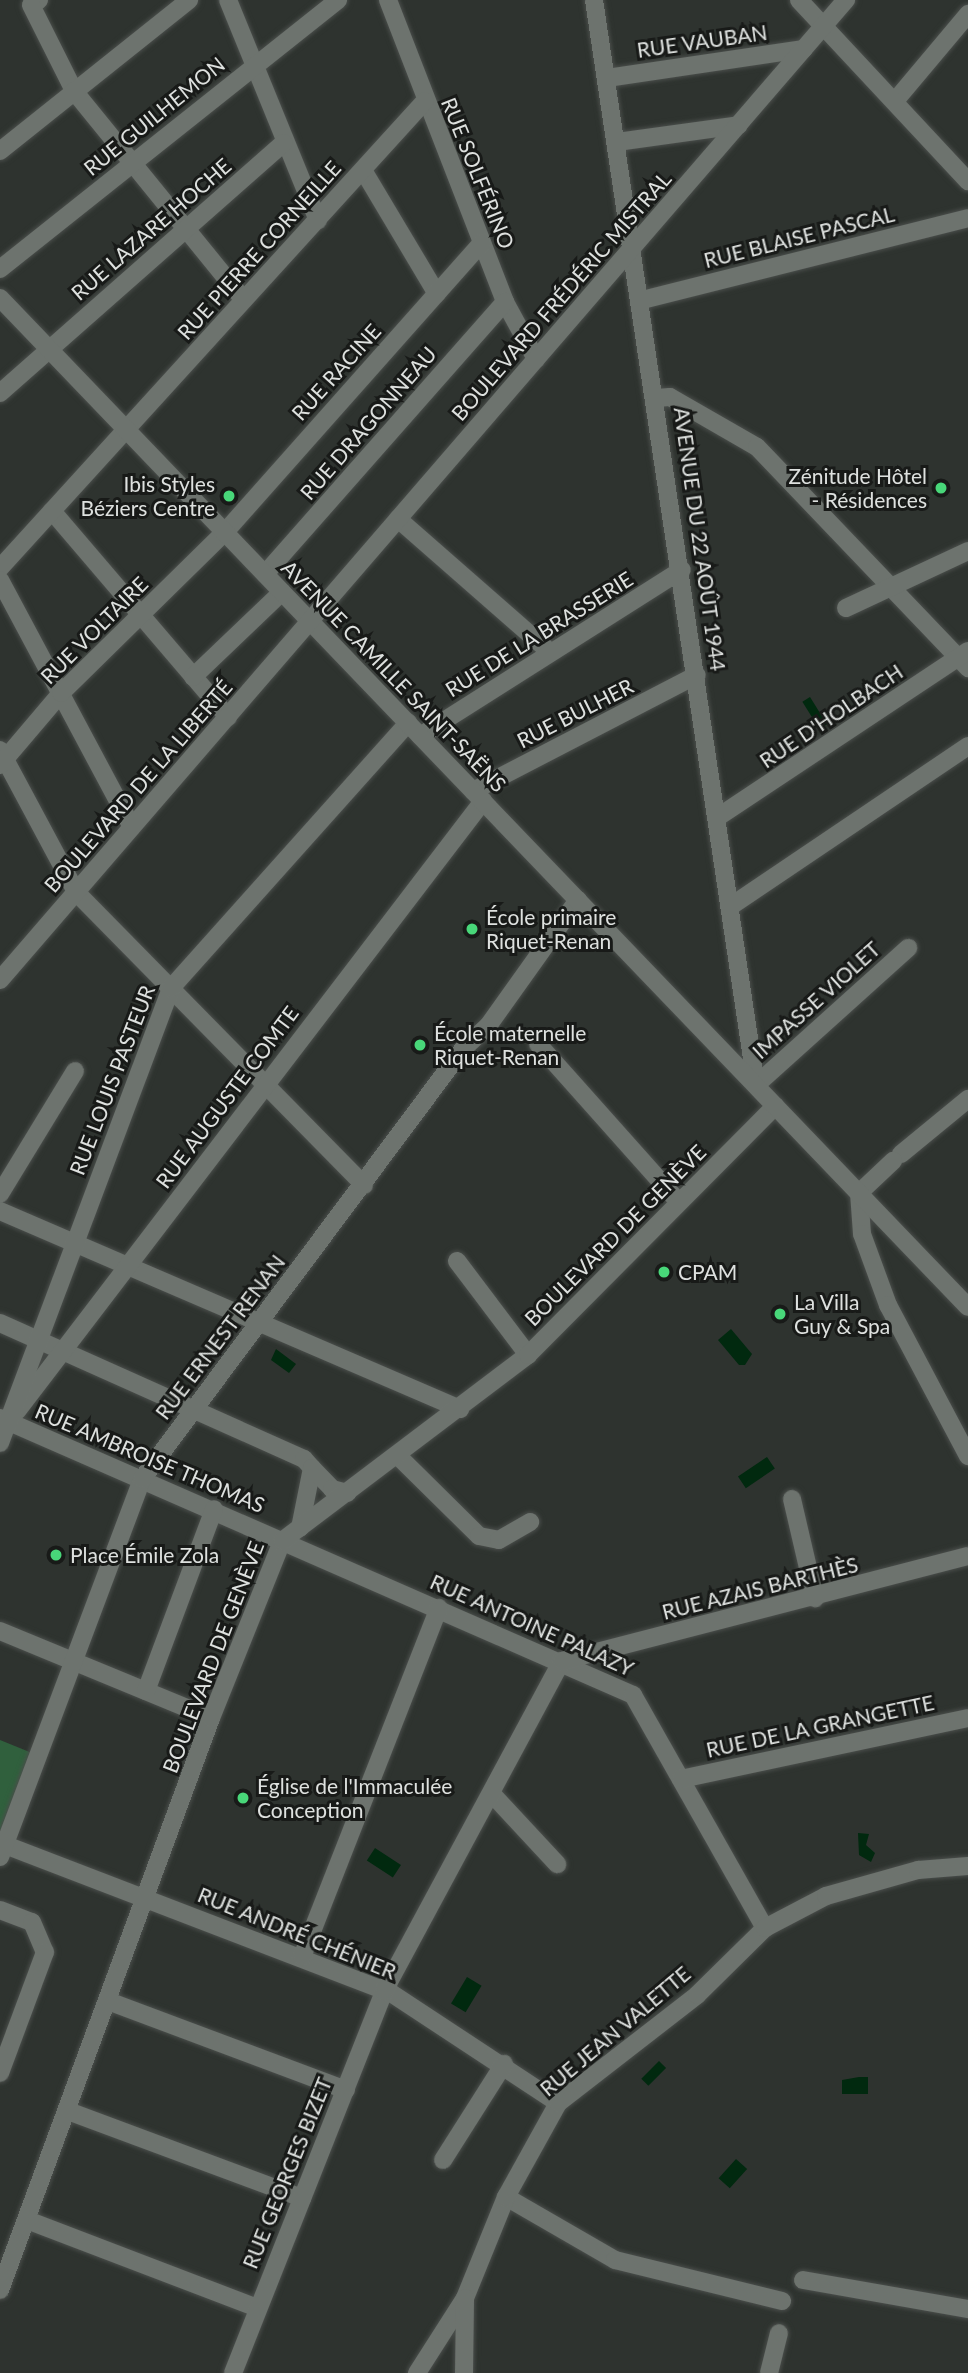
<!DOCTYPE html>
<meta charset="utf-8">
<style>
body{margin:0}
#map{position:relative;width:968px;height:2373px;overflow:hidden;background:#2e332f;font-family:Lato,sans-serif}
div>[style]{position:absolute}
.green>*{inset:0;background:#30603d}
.water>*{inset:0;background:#01290f;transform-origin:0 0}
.roads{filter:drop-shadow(0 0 2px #4a4e4b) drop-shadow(0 0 2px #4a4e4b)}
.minor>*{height:18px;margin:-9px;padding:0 9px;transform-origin:9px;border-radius:9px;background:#6d736e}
.tertiary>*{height:18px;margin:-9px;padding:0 9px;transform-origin:9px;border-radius:9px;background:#6d736e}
.secondary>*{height:18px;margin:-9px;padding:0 9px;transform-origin:9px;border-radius:9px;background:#6d736e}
.dots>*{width:19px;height:19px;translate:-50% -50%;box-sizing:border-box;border:4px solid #181a18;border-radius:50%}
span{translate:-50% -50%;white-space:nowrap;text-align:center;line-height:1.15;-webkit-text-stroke:6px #181a18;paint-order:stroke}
.street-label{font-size:21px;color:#dee1df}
.poi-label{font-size:21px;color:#dee1df}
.right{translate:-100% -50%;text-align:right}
.left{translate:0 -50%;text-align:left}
</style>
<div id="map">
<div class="green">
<div style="clip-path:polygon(0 1740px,37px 1755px,0 1843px)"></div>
</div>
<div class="water">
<div style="left:810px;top:697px;width:32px;height:9px;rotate:58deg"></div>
<div style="clip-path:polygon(731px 1329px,752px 1354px,745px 1365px,739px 1365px,718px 1340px)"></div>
<div style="clip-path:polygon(276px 1349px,296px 1364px,289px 1373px,271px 1360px)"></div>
<div style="left:767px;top:1457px;width:14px;height:35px;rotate:56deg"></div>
<div style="clip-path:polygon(858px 1833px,869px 1834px,866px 1845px,875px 1853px,871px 1862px,859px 1855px)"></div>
<div style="left:375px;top:1848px;width:31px;height:15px;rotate:33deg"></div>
<div style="left:467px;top:1977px;width:17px;height:31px;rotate:31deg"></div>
<div style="left:659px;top:2061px;width:10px;height:25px;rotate:45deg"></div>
<div style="clip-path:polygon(859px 2077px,868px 2077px,868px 2094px,842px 2094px,842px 2080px)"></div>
<div style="left:736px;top:2159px;width:15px;height:26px;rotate:42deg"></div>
</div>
<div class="roads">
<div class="minor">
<div style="left:39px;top:0;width:9px;rotate:148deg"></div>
<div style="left:31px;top:5px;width:96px;rotate:63.4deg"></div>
<div style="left:74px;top:91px;width:269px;rotate:50.9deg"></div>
<div style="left:228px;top:0;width:238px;rotate:67.8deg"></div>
<div style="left:388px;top:0;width:324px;rotate:68.8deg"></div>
<div style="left:505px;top:302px;width:65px;rotate:61.5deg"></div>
<div style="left:607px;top:78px;width:199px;rotate:-8.4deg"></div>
<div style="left:895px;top:101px;width:114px;rotate:-50deg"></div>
<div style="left:617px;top:142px;width:123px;rotate:-7.9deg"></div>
<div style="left:0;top:151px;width:242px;rotate:-38.6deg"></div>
<div style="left:363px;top:170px;width:144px;rotate:59.2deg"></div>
<div style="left:0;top:269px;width:432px;rotate:-38.5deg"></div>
<div style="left:642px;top:300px;width:336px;rotate:-14.1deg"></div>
<div style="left:0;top:393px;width:378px;rotate:-41.4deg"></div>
<div style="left:656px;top:398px;width:14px;rotate:-4deg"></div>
<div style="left:670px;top:397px;width:100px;rotate:29.9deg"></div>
<div style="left:757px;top:447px;width:306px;rotate:46.3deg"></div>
<div style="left:52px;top:511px;width:271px;rotate:49.5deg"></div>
<div style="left:398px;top:519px;width:202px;rotate:41.2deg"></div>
<div style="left:0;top:568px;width:631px;rotate:-47.7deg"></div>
<div style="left:265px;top:574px;width:363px;rotate:-48.6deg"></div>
<div style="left:0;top:580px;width:280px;rotate:61.9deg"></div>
<div style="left:846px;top:608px;width:135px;rotate:-25deg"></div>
<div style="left:193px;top:677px;width:123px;rotate:-43.7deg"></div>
<div style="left:420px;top:736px;width:310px;rotate:-32.4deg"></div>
<div style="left:0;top:750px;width:161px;rotate:61.8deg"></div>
<div style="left:76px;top:892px;width:411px;rotate:45.5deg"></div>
<div style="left:0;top:765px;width:94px;rotate:-49.7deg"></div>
<div style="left:61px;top:693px;width:230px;rotate:-44.5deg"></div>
<div style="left:225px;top:532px;width:387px;rotate:-48.4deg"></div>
<div style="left:473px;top:791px;width:252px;rotate:-27.4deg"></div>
<div style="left:718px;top:817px;width:300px;rotate:-33.6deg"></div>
<div style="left:731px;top:906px;width:286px;rotate:-34deg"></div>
<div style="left:538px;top:1044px;width:212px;rotate:48.3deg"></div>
<div style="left:756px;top:1085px;width:205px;rotate:-42deg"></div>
<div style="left:901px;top:1154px;width:87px;rotate:-39.4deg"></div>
<div style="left:859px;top:1193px;width:47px;rotate:-43.3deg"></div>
<div style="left:0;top:1194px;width:144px;rotate:-58.6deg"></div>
<div style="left:0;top:1211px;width:501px;rotate:23.29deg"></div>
<div style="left:457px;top:1261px;width:118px;rotate:52.9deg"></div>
<div style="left:0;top:1323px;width:333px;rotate:24.1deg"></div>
<div style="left:304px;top:1459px;width:12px;rotate:48deg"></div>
<div style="left:312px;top:1468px;width:61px;rotate:101.3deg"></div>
<div style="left:17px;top:1411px;width:768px;rotate:-52.62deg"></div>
<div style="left:0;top:1418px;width:691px;rotate:23.63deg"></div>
<div style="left:633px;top:1695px;width:268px;rotate:60.5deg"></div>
<div style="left:0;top:1443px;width:486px;rotate:-69.4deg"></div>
<div style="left:171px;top:988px;width:356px;rotate:-48.2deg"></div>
<div style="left:398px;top:1456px;width:114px;rotate:44.6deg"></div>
<div style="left:479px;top:1536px;width:20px;rotate:11deg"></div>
<div style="left:499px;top:1540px;width:36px;rotate:-30deg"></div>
<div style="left:312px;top:1468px;width:29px;rotate:46deg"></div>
<div style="left:332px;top:1489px;width:16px;rotate:14deg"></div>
<div style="left:792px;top:1499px;width:102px;rotate:76.9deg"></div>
<div style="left:0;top:1631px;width:228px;rotate:22.4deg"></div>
<div style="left:146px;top:1691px;width:194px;rotate:-69.5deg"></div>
<div style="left:681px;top:1779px;width:293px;rotate:-12deg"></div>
<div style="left:492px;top:1794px;width:96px;rotate:47.1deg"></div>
<div style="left:0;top:1843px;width:419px;rotate:21deg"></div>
<div style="left:391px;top:1993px;width:200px;rotate:33.4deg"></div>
<div style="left:0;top:1857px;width:404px;rotate:-69.4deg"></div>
<div style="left:142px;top:1479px;width:537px;rotate:-53.26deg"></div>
<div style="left:463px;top:1049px;width:34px;rotate:-43deg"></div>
<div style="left:488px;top:1026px;width:155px;rotate:-54.5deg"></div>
<div style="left:0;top:1910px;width:34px;rotate:21deg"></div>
<div style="left:32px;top:1922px;width:33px;rotate:67deg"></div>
<div style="left:45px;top:1952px;width:129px;rotate:110.4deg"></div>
<div style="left:302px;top:1957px;width:375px;rotate:-68.6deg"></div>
<div style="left:108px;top:2001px;width:254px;rotate:20.5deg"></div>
<div style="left:68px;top:2111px;width:250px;rotate:20.4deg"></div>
<div style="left:443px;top:2160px;width:114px;rotate:-57.6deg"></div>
<div style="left:506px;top:2197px;width:126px;rotate:30deg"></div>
<div style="left:615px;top:2260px;width:172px;rotate:13.8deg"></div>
<div style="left:27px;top:2220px;width:247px;rotate:20.9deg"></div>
<div style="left:803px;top:2280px;width:168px;rotate:10deg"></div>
<div style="left:233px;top:2373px;width:411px;rotate:-68.4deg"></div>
<div style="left:384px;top:1991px;width:375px;rotate:-61.7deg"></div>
<div style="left:562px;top:1661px;width:419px;rotate:-14.5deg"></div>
<div style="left:417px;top:2373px;width:89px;rotate:-57.4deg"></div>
<div style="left:465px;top:2298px;width:109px;rotate:-67.9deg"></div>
<div style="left:506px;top:2197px;width:107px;rotate:-61deg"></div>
<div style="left:558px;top:2103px;width:176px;rotate:-37.8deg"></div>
<div style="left:697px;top:1995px;width:95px;rotate:-44.6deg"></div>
<div style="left:765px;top:1928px;width:69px;rotate:-27.7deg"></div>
<div style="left:826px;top:1896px;width:96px;rotate:-15.8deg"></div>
<div style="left:918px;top:1870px;width:50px;rotate:-4.6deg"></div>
<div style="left:464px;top:2373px;width:75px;rotate:-89.2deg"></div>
<div style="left:769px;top:2373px;width:41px;rotate:-76deg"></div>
</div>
<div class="tertiary">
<div style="left:594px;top:0;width:1097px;rotate:81.51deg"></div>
<div style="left:799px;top:0;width:248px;rotate:47deg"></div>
<div style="left:859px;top:1193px;width:41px;rotate:85.8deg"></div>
<div style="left:862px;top:1234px;width:76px;rotate:69.9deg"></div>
<div style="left:888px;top:1305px;width:171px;rotate:62.1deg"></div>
<div style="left:0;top:2290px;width:610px;rotate:-69.75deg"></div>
<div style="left:211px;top:1718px;width:191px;rotate:-68.1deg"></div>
<div style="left:282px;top:1541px;width:308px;rotate:-37.1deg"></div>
<div style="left:528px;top:1355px;width:351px;rotate:-45.2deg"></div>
</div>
<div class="secondary">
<div style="left:0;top:298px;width:1398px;rotate:46.19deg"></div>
<div style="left:0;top:980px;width:1295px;rotate:-49.2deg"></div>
</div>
</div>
<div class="dots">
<div style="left:941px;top:488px;background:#48d779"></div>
<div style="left:229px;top:496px;background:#48d779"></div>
<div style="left:472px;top:929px;background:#48d779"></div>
<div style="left:420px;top:1045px;background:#48d779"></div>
<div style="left:664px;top:1272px;background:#48d779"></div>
<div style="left:780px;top:1314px;background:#48d779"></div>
<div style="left:56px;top:1555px;background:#48d779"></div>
<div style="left:243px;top:1798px;background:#48d779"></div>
</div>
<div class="street-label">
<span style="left:702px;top:41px;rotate:-8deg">RUE VAUBAN</span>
<span style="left:154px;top:116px;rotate:-39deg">RUE GUILHEMON</span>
<span style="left:478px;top:173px;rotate:68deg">RUE SOLFÉRINO</span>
<span style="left:151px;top:229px;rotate:-41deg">RUE LAZARE HOCHE</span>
<span style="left:799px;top:237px;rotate:-14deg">RUE BLAISE PASCAL</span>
<span style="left:259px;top:250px;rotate:-48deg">RUE PIERRE CORNEILLE</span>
<span style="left:561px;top:296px;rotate:-49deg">BOULEVARD FRÉDÉRIC MISTRAL</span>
<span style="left:336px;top:372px;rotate:-48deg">RUE RACINE</span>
<span style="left:368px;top:423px;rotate:-49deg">RUE DRAGONNEAU</span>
<span style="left:700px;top:539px;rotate:82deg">AVENUE DU 22 AOÛT 1944</span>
<span style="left:94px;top:630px;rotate:-45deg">RUE VOLTAIRE</span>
<span style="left:539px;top:634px;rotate:-32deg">RUE DE LA BRASSERIE</span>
<span style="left:394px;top:676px;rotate:46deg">AVENUE CAMILLE SAINT-SAËNS</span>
<span style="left:575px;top:713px;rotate:-27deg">RUE BULHER</span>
<span style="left:831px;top:716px;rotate:-34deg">RUE D'HOLBACH</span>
<span style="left:138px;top:786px;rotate:-49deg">BOULEVARD DE LA LIBERTÉ</span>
<span style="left:816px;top:1000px;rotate:-42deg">IMPASSE VIOLET</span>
<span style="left:112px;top:1080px;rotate:-69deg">RUE LOUIS PASTEUR</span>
<span style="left:227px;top:1097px;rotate:-53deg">RUE AUGUSTE COMTE</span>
<span style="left:615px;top:1235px;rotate:-45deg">BOULEVARD DE GENÈVE</span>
<span style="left:220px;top:1337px;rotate:-53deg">RUE ERNEST RENAN</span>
<span style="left:150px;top:1458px;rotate:23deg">RUE AMBROISE THOMAS</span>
<span style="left:760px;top:1588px;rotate:-14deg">RUE AZAIS BARTHÈS</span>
<span style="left:532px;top:1625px;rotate:24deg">RUE ANTOINE PALAZY</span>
<span style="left:213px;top:1657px;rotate:-69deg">BOULEVARD DE GENÈVE</span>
<span style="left:820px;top:1726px;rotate:-12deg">RUE DE LA GRANGETTE</span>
<span style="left:297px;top:1933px;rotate:22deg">RUE ANDRÉ CHÉNIER</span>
<span style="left:615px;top:2031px;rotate:-40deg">RUE JEAN VALETTE</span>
<span style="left:287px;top:2173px;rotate:-68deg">RUE GEORGES BIZET</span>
</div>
<div class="poi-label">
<span class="right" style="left:927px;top:488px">Zénitude Hôtel<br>- Résidences</span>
<span class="right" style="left:215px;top:496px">Ibis Styles<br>Béziers Centre</span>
<span class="left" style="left:486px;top:929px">École primaire<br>Riquet-Renan</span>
<span class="left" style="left:434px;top:1045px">École maternelle<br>Riquet-Renan</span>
<span class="left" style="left:678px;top:1272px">CPAM</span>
<span class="left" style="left:794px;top:1314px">La Villa<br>Guy &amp; Spa</span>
<span class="left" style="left:70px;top:1555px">Place Émile Zola</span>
<span class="left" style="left:257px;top:1798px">Église de l'Immaculée<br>Conception</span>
</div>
</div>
